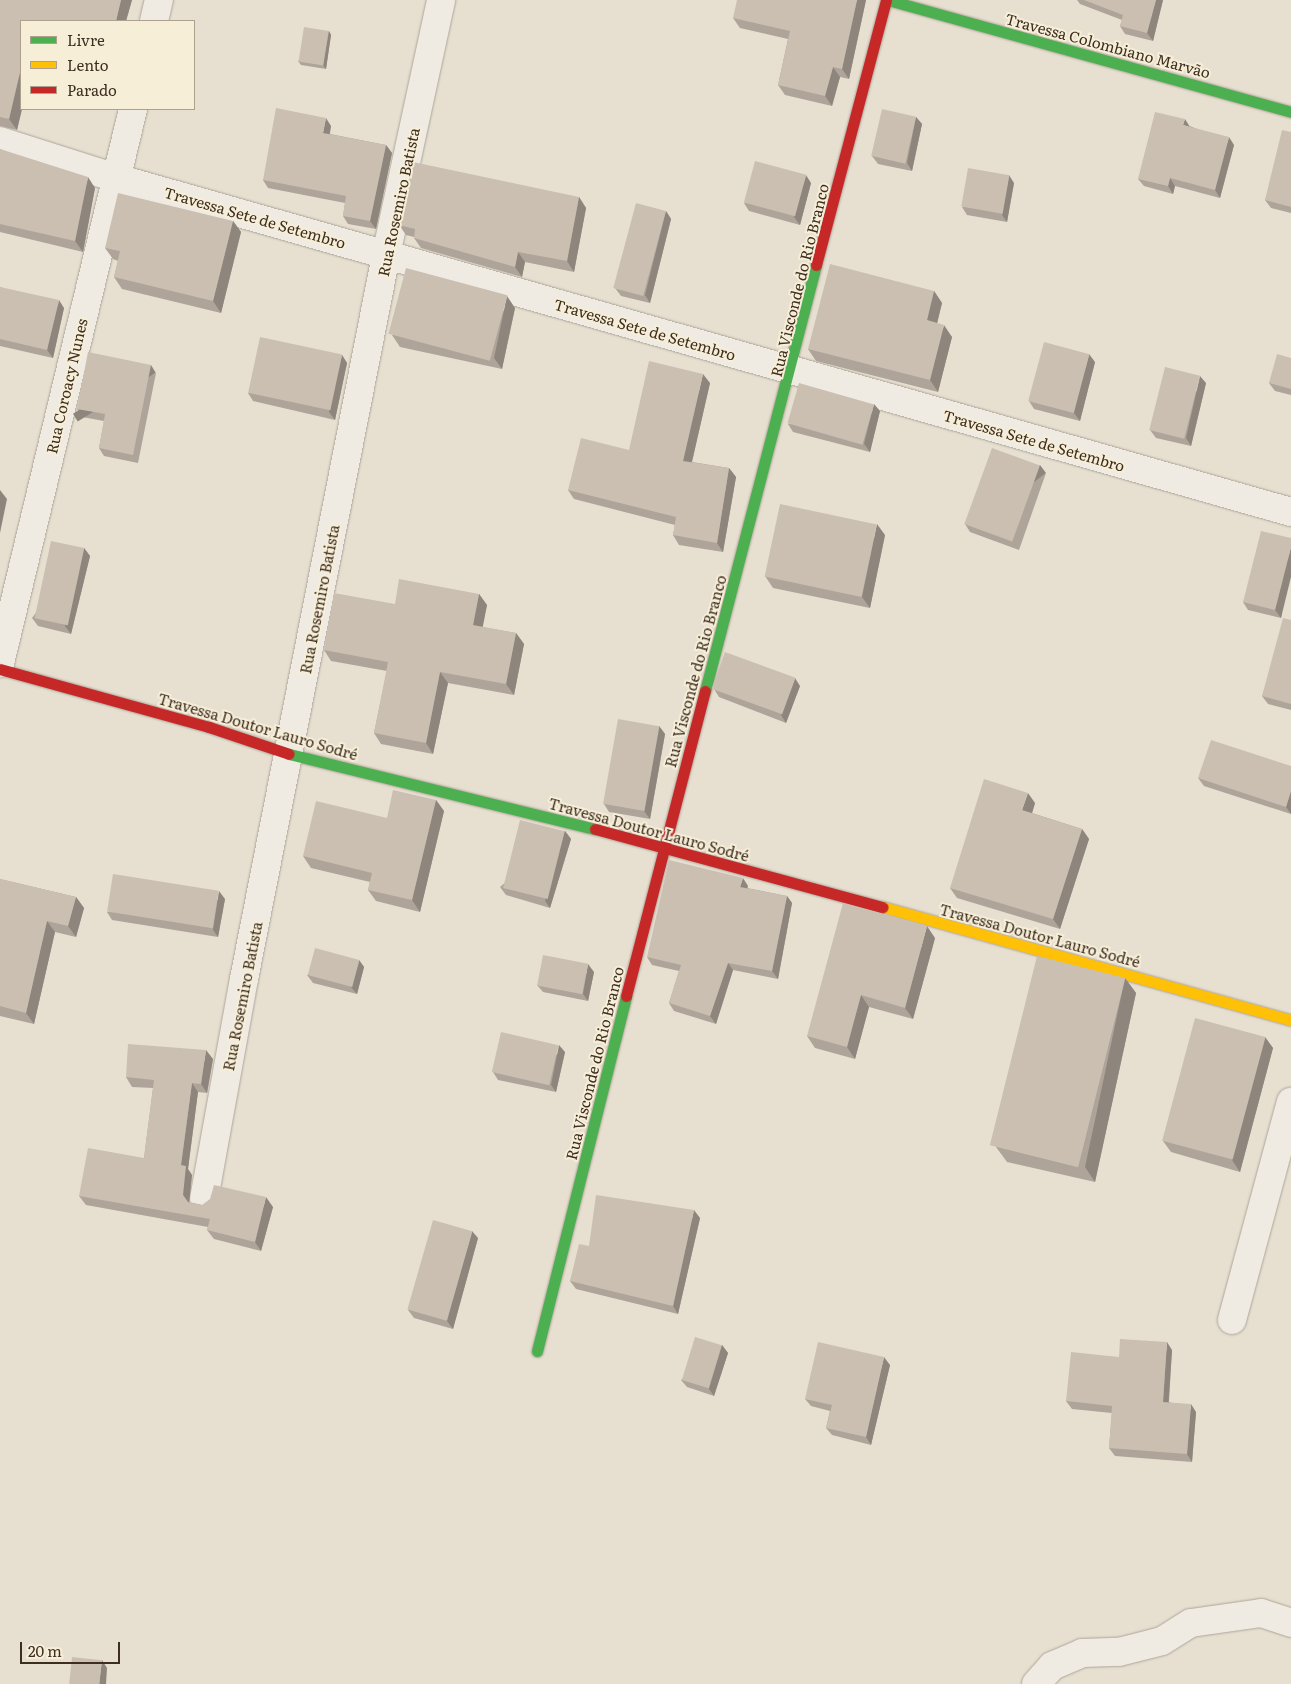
<!DOCTYPE html>
<meta charset="utf-8">
<style>
body{margin:0}
#map{position:relative;width:1291px;height:1684px;overflow:hidden;background:#e7e0d1;font-family:Literata,serif}
div>[style]{position:absolute}
.roads{filter:drop-shadow(0 0 1px #ada599) drop-shadow(0 0 1px #ada599)}
.street>*{height:28px;margin:-14px;padding:0 14px;transform-origin:14px;border-radius:14px;background:#efebe3}
.fast>*{height:11px;margin:-5.5px;padding:0 5.5px;transform-origin:5.5px;border-radius:5.5px;background:#4caf50}
.slow>*{height:11px;margin:-5.5px;padding:0 5.5px;transform-origin:5.5px;border-radius:5.5px;background:#ffc107}
.jam>*{height:11px;margin:-5.5px;padding:0 5.5px;transform-origin:5.5px;border-radius:5.5px;background:#c62828}
.wall>*{inset:0;background:#afa499}
.shaded-wall>*{inset:0;background:#8e867d;transform-origin:0 0}
.building>*{inset:0;background:#cbbfb2;transform-origin:0 0}
span{translate:-50% -50%;white-space:nowrap;text-align:center;line-height:1.15;-webkit-text-stroke:4px #f7eed8;paint-order:stroke}
.street-label{font-size:15px;color:#3d2e20}
.legend{position:absolute;left:20px;top:20px;width:175px;height:90px;box-sizing:border-box;background:#f7eed8;border:1px solid #ada18e;margin:0;padding:6px 9px;list-style:none;font-size:15px;color:#3d2e20}
.legend li{display:flex;align-items:center;gap:10px;height:25px}
.legend b{width:25px;border:1px solid #ada18e}
.scale{position:absolute;left:20px;top:1642px;width:100px;height:22px;box-sizing:border-box;border:2px solid #3d2e20;border-top:0;padding-left:6px;font-size:15px;line-height:18px;white-space:nowrap;color:#3d2e20;-webkit-text-stroke:4px #f7eed8;paint-order:stroke}
</style>
<div id="map">
<div class="roads">
<div class="street">
<div style="left:154px;top:21px;width:22px;rotate:-77deg"></div>
<div style="left:0;top:141px;width:122px;rotate:17.7deg"></div>
<div style="left:116px;top:178px;width:1222px;rotate:15.87deg"></div>
<div style="left:0;top:663px;width:570px;rotate:-76.5deg"></div>
<div style="left:204px;top:1199px;width:224px;rotate:-79.7deg"></div>
<div style="left:244px;top:979px;width:738px;rotate:-78.9deg"></div>
<div style="left:386px;top:255px;width:261px;rotate:-77.8deg"></div>
<div style="left:1232px;top:1320px;width:226px;rotate:-74.9deg"></div>
<div style="left:1036px;top:1684px;width:24px;rotate:-48deg"></div>
<div style="left:1052px;top:1666px;width:33px;rotate:-23deg"></div>
<div style="left:1082px;top:1653px;width:37px;rotate:-2deg"></div>
<div style="left:1119px;top:1652px;width:44px;rotate:-14.3deg"></div>
<div style="left:1162px;top:1641px;width:34px;rotate:-32deg"></div>
<div style="left:1191px;top:1623px;width:71px;rotate:-8.1deg"></div>
<div style="left:1261px;top:1613px;width:32px;rotate:18deg"></div>
</div>
<div class="fast">
<div style="left:888px;top:0;width:418px;rotate:15.5deg"></div>
<div style="left:705px;top:691px;width:440px;rotate:-75.4deg"></div>
<div style="left:289px;top:754px;width:315px;rotate:13.8deg"></div>
<div style="left:537px;top:1351px;width:366px;rotate:-75.9deg"></div>
</div>
<div class="slow">
<div style="left:883px;top:907px;width:423px;rotate:15.5deg"></div>
</div>
<div class="jam">
<div style="left:816px;top:265px;width:274px;rotate:-75.2deg"></div>
<div style="left:0;top:669px;width:217px;rotate:15.5deg"></div>
<div style="left:209px;top:727px;width:84px;rotate:18.6deg"></div>
<div style="left:595px;top:829px;width:298px;rotate:15.2deg"></div>
<div style="left:626px;top:996px;width:315px;rotate:-75.5deg"></div>
</div>
</div>
<div class="wall">
<div style="clip-path:polygon(0 0,132px 0,126px 21px,21px 21px,22px 109px,17px 130px,0 126px)"></div>
<div style="clip-path:polygon(866px 0,849px 79px,840px 77px,832px 106px,785px 95px,778px 85px,788px 39px,740px 28px,733px 18px)"></div>
<div style="clip-path:polygon(1077px 0,1163px 0,1153px 41px,1125px 34px,1120px 26px,1122px 20px,1080px 4px)"></div>
<div style="clip-path:polygon(329px 31px,331px 35px,326px 69px,301px 65px,298px 61px)"></div>
<div style="clip-path:polygon(916px 117px,922px 124px,912px 171px,878px 164px,872px 156px)"></div>
<div style="clip-path:polygon(331px 126px,330px 134px,386px 145px,392px 153px,376px 229px,348px 224px,343px 216px,345px 203px,268px 188px,263px 180px)"></div>
<div style="clip-path:polygon(1190px 126px,1234px 145px,1220px 198px,1175px 186px,1173px 194px,1144px 186px,1138px 179px)"></div>
<div style="clip-path:polygon(1291px 132px,1291px 213px,1271px 208px,1265px 200px)"></div>
<div style="clip-path:polygon(0 149px,95px 188px,83px 252px,0 232px)"></div>
<div style="clip-path:polygon(811px 183px,800px 225px,749px 211px,744px 203px)"></div>
<div style="clip-path:polygon(1014px 183px,1007px 222px,967px 215px,962px 207px)"></div>
<div style="clip-path:polygon(579px 197px,586px 208px,574px 272px,525px 262px,522px 277px,421px 248px,414px 238px,414px 237px,406px 235px,399px 225px)"></div>
<div style="clip-path:polygon(666px 211px,671px 219px,650px 303px,621px 296px,615px 288px)"></div>
<div style="clip-path:polygon(233px 221px,241px 232px,221px 313px,122px 289px,114px 277px,118px 261px,113px 259px,105px 248px)"></div>
<div style="clip-path:polygon(0 287px,64px 308px,53px 358px,0 346px)"></div>
<div style="clip-path:polygon(934px 291px,942px 303px,937px 323px,952px 337px,938px 392px,816px 361px,808px 349px)"></div>
<div style="clip-path:polygon(515px 308px,502px 369px,400px 347px,392px 335px)"></div>
<div style="clip-path:polygon(342px 355px,347px 363px,335px 420px,253px 401px,248px 393px)"></div>
<div style="clip-path:polygon(1291px 358px,1291px 395px,1275px 391px,1269px 383px)"></div>
<div style="clip-path:polygon(1095px 362px,1080px 421px,1034px 409px,1029px 401px)"></div>
<div style="clip-path:polygon(156px 373px,138px 463px,104px 456px,99px 448px,104px 421px,82px 417px,77px 409px)"></div>
<div style="clip-path:polygon(710px 383px,692px 462px,729px 468px,736px 477px,723px 552px,679px 545px,673px 535px,675px 525px,574px 499px,568px 490px,629px 450px)"></div>
<div style="clip-path:polygon(1206px 383px,1191px 446px,1156px 438px,1150px 430px)"></div>
<div style="clip-path:polygon(880px 411px,870px 452px,793px 432px,788px 424px)"></div>
<div style="clip-path:polygon(1046px 473px,1019px 550px,970px 532px,965px 524px)"></div>
<div style="clip-path:polygon(885px 535px,870px 608px,773px 588px,765px 576px)"></div>
<div style="clip-path:polygon(1291px 538px,1281px 618px,1248px 610px,1243px 602px)"></div>
<div style="clip-path:polygon(84px 548px,90px 556px,71px 634px,38px 626px,32px 618px)"></div>
<div style="clip-path:polygon(479px 594px,487px 605px,482px 627px,516px 633px,524px 644px,514px 695px,448px 683px,433px 754px,381px 744px,374px 733px,387px 671px,331px 661px,324px 650px,395px 604px)"></div>
<div style="clip-path:polygon(1291px 620px,1291px 710px,1268px 704px,1262px 696px)"></div>
<div style="clip-path:polygon(800px 686px,786px 723px,719px 697px,714px 689px)"></div>
<div style="clip-path:polygon(659px 726px,665px 734px,650px 819px,609px 812px,604px 804px)"></div>
<div style="clip-path:polygon(1291px 766px,1291px 814px,1204px 786px,1198px 778px)"></div>
<div style="clip-path:polygon(436px 800px,444px 811px,420px 912px,376px 901px,368px 890px,370px 882px,311px 868px,303px 856px,387px 818px)"></div>
<div style="clip-path:polygon(1035px 803px,1032px 813px,1082px 829px,1089px 839px,1060px 929px,957px 898px,950px 888px)"></div>
<div style="clip-path:polygon(565px 831px,571px 839px,550px 908px,506px 895px,500px 887px)"></div>
<div style="clip-path:polygon(0 879px,76px 897px,84px 908px,76px 937px,55px 932px,34px 1024px,0 1016px)"></div>
<div style="clip-path:polygon(748px 886px,747px 888px,787px 896px,792px 903px,778px 979px,733px 970px,716px 1024px,674px 1011px,669px 1003px,679px 971px,652px 965px,647px 957px)"></div>
<div style="clip-path:polygon(225px 899px,218px 937px,112px 920px,107px 912px)"></div>
<div style="clip-path:polygon(935px 938px,913px 1019px,869px 1007px,855px 1059px,815px 1048px,807px 1036px)"></div>
<div style="clip-path:polygon(359px 960px,364px 967px,357px 994px,313px 983px,307px 975px)"></div>
<div style="clip-path:polygon(594px 972px,588px 1001px,543px 992px,537px 985px)"></div>
<div style="clip-path:polygon(1125px 978px,1136px 993px,1095px 1182px,1007px 1162px,996px 1147px)"></div>
<div style="clip-path:polygon(1265px 1037px,1273px 1048px,1240px 1172px,1171px 1152px,1163px 1141px)"></div>
<div style="clip-path:polygon(565px 1052px,556px 1092px,498px 1080px,493px 1072px)"></div>
<div style="clip-path:polygon(213px 1059px,207px 1093px,198px 1092px,188px 1169px,192px 1175px,189px 1202px,202px 1205px,273px 1207px,261px 1251px,214px 1239px,207px 1230px,208px 1227px,86px 1205px,79px 1196px,144px 1158px,153px 1088px,132px 1087px,126px 1077px)"></div>
<div style="clip-path:polygon(700px 1218px,678px 1314px,576px 1289px,570px 1281px,589px 1246px)"></div>
<div style="clip-path:polygon(478px 1238px,453px 1329px,414px 1318px,408px 1310px)"></div>
<div style="clip-path:polygon(722px 1345px,728px 1353px,714px 1396px,687px 1387px,681px 1380px)"></div>
<div style="clip-path:polygon(1172px 1350px,1169px 1402px,1196px 1412px,1192px 1462px,1115px 1456px,1109px 1448px,1112px 1413px,1072px 1409px,1066px 1401px,1119px 1357px)"></div>
<div style="clip-path:polygon(890px 1365px,871px 1445px,832px 1435px,826px 1428px,830px 1411px,811px 1406px,805px 1399px)"></div>
</div>
<div class="shaded-wall">
<div style="clip-path:polygon(121px 0,132px 0,126px 21px,116px 21px)"></div>
<div style="clip-path:polygon(857px 0,866px 0,849px 79px,842px 69px)"></div>
<div style="clip-path:polygon(1156px 0,1163px 0,1153px 41px,1147px 33px)"></div>
<div style="clip-path:polygon(329px 31px,331px 35px,326px 69px,323px 65px)"></div>
<div style="clip-path:polygon(833px 67px,840px 77px,832px 106px,825px 96px)"></div>
<div style="clip-path:polygon(21px 68px,22px 109px,17px 130px,9px 119px)"></div>
<div style="clip-path:polygon(916px 117px,922px 124px,912px 171px,907px 163px)"></div>
<div style="clip-path:polygon(326px 118px,331px 126px,328px 141px,323px 133px)"></div>
<div style="clip-path:polygon(1185px 119px,1190px 127px,1183px 125px)"></div>
<div style="clip-path:polygon(1229px 137px,1234px 145px,1220px 198px,1215px 190px)"></div>
<div style="clip-path:polygon(386px 145px,392px 153px,376px 229px,370px 221px)"></div>
<div style="clip-path:polygon(806px 175px,811px 183px,800px 225px,794px 217px)"></div>
<div style="clip-path:polygon(1009px 175px,1014px 183px,1007px 222px,1002px 215px)"></div>
<div style="clip-path:polygon(88px 177px,95px 188px,83px 252px,75px 241px)"></div>
<div style="clip-path:polygon(1170px 178px,1175px 186px,1173px 194px,1168px 186px)"></div>
<div style="clip-path:polygon(579px 197px,586px 208px,574px 272px,567px 261px)"></div>
<div style="clip-path:polygon(666px 211px,671px 219px,650px 303px,645px 295px)"></div>
<div style="clip-path:polygon(233px 221px,241px 232px,221px 313px,213px 301px)"></div>
<div style="clip-path:polygon(518px 252px,525px 262px,522px 277px,515px 267px)"></div>
<div style="clip-path:polygon(934px 291px,942px 303px,935px 332px,927px 320px)"></div>
<div style="clip-path:polygon(507px 296px,515px 308px,502px 369px,494px 358px)"></div>
<div style="clip-path:polygon(59px 300px,64px 308px,53px 358px,47px 350px)"></div>
<div style="clip-path:polygon(944px 325px,952px 337px,938px 392px,930px 380px)"></div>
<div style="clip-path:polygon(1089px 354px,1095px 362px,1080px 421px,1074px 413px)"></div>
<div style="clip-path:polygon(342px 355px,347px 363px,335px 420px,329px 412px)"></div>
<div style="left:151px;top:365px;width:9px;height:92px;rotate:58deg"></div>
<div style="clip-path:polygon(703px 374px,710px 383px,690px 470px,683px 461px)"></div>
<div style="clip-path:polygon(1200px 376px,1206px 383px,1191px 446px,1186px 438px)"></div>
<div style="clip-path:polygon(874px 404px,880px 411px,870px 452px,864px 444px)"></div>
<div style="left:1040px;top:465px;width:10px;height:82px;rotate:53deg"></div>
<div style="clip-path:polygon(729px 468px,736px 477px,723px 552px,717px 543px)"></div>
<div style="clip-path:polygon(0 490px,7px 499px,0 533px)"></div>
<div style="clip-path:polygon(877px 524px,885px 535px,870px 608px,862px 597px)"></div>
<div style="clip-path:polygon(1291px 547px,1291px 577px,1281px 618px,1275px 610px)"></div>
<div style="clip-path:polygon(84px 548px,90px 556px,71px 634px,65px 626px)"></div>
<div style="clip-path:polygon(479px 594px,487px 605px,481px 636px,473px 625px)"></div>
<div style="clip-path:polygon(516px 633px,524px 644px,514px 695px,506px 684px)"></div>
<div style="clip-path:polygon(440px 672px,448px 683px,433px 754px,426px 743px)"></div>
<div style="clip-path:polygon(795px 678px,800px 686px,786px 723px,781px 715px)"></div>
<div style="clip-path:polygon(659px 726px,665px 734px,650px 819px,644px 811px)"></div>
<div style="clip-path:polygon(1291px 791px,1291px 814px,1286px 807px)"></div>
<div style="clip-path:polygon(1028px 793px,1035px 803px,1030px 820px,1022px 810px)"></div>
<div style="clip-path:polygon(436px 800px,444px 811px,420px 912px,412px 900px)"></div>
<div style="clip-path:polygon(1082px 829px,1089px 839px,1060px 929px,1053px 919px)"></div>
<div style="clip-path:polygon(565px 831px,571px 839px,550px 908px,545px 901px)"></div>
<div style="clip-path:polygon(743px 878px,748px 886px,745px 895px,740px 887px)"></div>
<div style="clip-path:polygon(219px 891px,225px 899px,218px 937px,213px 930px)"></div>
<div style="clip-path:polygon(787px 896px,792px 903px,778px 979px,772px 971px)"></div>
<div style="clip-path:polygon(76px 897px,84px 908px,76px 937px,68px 926px)"></div>
<div style="clip-path:polygon(47px 921px,55px 932px,34px 1024px,26px 1013px)"></div>
<div style="clip-path:polygon(927px 926px,935px 938px,913px 1019px,905px 1008px)"></div>
<div style="clip-path:polygon(359px 960px,364px 967px,357px 994px,351px 987px)"></div>
<div style="clip-path:polygon(728px 963px,733px 970px,716px 1024px,710px 1016px)"></div>
<div style="clip-path:polygon(588px 964px,594px 972px,588px 1001px,583px 994px)"></div>
<div style="clip-path:polygon(1125px 978px,1136px 993px,1095px 1182px,1085px 1167px)"></div>
<div style="clip-path:polygon(861px 995px,869px 1007px,855px 1059px,847px 1047px)"></div>
<div style="clip-path:polygon(1265px 1037px,1273px 1048px,1240px 1172px,1232px 1160px)"></div>
<div style="clip-path:polygon(559px 1045px,565px 1052px,556px 1092px,551px 1085px)"></div>
<div style="clip-path:polygon(206px 1050px,213px 1059px,207px 1093px,201px 1084px)"></div>
<div style="clip-path:polygon(192px 1083px,198px 1092px,188px 1169px,192px 1175px,189px 1204px,183px 1195px,181px 1165px)"></div>
<div style="clip-path:polygon(266px 1197px,273px 1207px,261px 1251px,255px 1242px)"></div>
<div style="clip-path:polygon(694px 1210px,700px 1218px,678px 1314px,673px 1306px)"></div>
<div style="clip-path:polygon(472px 1231px,478px 1238px,453px 1329px,447px 1321px)"></div>
<div style="clip-path:polygon(1167px 1342px,1172px 1350px,1168px 1410px,1163px 1402px)"></div>
<div style="clip-path:polygon(722px 1345px,728px 1353px,714px 1396px,709px 1389px)"></div>
<div style="clip-path:polygon(884px 1357px,890px 1365px,871px 1445px,866px 1437px)"></div>
<div style="clip-path:polygon(1191px 1404px,1196px 1412px,1192px 1462px,1187px 1454px)"></div>
<div style="clip-path:polygon(102px 1660px,107px 1668px,106px 1684px,99px 1684px)"></div>
</div>
<div class="building">
<div style="clip-path:polygon(0 0,121px 0,116px 21px,21px 21px,21px 68px,9px 119px,0 117px)"></div>
<div style="clip-path:polygon(737px 0,857px 0,842px 69px,833px 67px,825px 96px,778px 85px,790px 31px,733px 18px)"></div>
<div style="clip-path:polygon(1084px 0,1156px 0,1147px 33px,1120px 26px,1123px 15px)"></div>
<div style="left:304px;top:27px;width:25px;height:35px;rotate:9deg"></div>
<div style="clip-path:polygon(276px 108px,326px 118px,323px 133px,386px 145px,370px 221px,343px 216px,346px 196px,263px 180px)"></div>
<div style="left:882px;top:109px;width:35px;height:48px;rotate:13deg"></div>
<div style="clip-path:polygon(1155px 112px,1185px 119px,1183px 125px,1229px 137px,1215px 190px,1170px 178px,1168px 186px,1138px 179px)"></div>
<div style="clip-path:polygon(1282px 130px,1291px 132px,1291px 207px,1265px 200px)"></div>
<div style="clip-path:polygon(0 149px,88px 177px,75px 241px,0 224px)"></div>
<div style="left:755px;top:161px;width:53px;height:43px;rotate:15deg"></div>
<div style="clip-path:polygon(413px 162px,579px 197px,567px 261px,518px 252px,515px 267px,414px 238px,415px 229px,399px 225px)"></div>
<div style="left:968px;top:168px;width:42px;height:39px;rotate:10deg"></div>
<div style="clip-path:polygon(118px 193px,233px 221px,213px 301px,114px 277px,120px 251px,105px 248px)"></div>
<div style="left:636px;top:203px;width:31px;height:88px;rotate:15deg"></div>
<div style="clip-path:polygon(830px 264px,934px 291px,927px 320px,944px 325px,930px 380px,808px 349px)"></div>
<div style="left:406px;top:268px;width:105px;height:68px;rotate:15deg"></div>
<div style="clip-path:polygon(0 287px,59px 300px,47px 350px,0 339px)"></div>
<div style="left:260px;top:337px;width:84px;height:57px;rotate:12deg"></div>
<div style="left:1044px;top:342px;width:47px;height:61px;rotate:15deg"></div>
<div style="clip-path:polygon(88px 352px,151px 365px,133px 455px,99px 448px,105px 414px,77px 409px)"></div>
<div style="clip-path:polygon(1277px 354px,1291px 358px,1291px 389px,1269px 383px)"></div>
<div style="clip-path:polygon(649px 361px,703px 374px,683px 461px,729px 468px,717px 543px,673px 535px,676px 517px,568px 490px,581px 438px,629px 450px)"></div>
<div style="left:1165px;top:367px;width:36px;height:65px;rotate:14deg"></div>
<div style="left:799px;top:383px;width:78px;height:42px;rotate:16deg"></div>
<div style="left:992px;top:448px;width:51px;height:81px;rotate:20deg"></div>
<div style="left:780px;top:504px;width:99px;height:74px;rotate:12deg"></div>
<div style="clip-path:polygon(1261px 531px,1291px 538px,1291px 547px,1275px 610px,1243px 602px)"></div>
<div style="left:51px;top:541px;width:34px;height:79px;rotate:12deg"></div>
<div style="clip-path:polygon(399px 579px,479px 594px,473px 625px,516px 633px,506px 684px,440px 672px,426px 743px,374px 733px,388px 662px,324px 650px,334px 593px,395px 604px)"></div>
<div style="clip-path:polygon(1283px 618px,1291px 620px,1291px 704px,1262px 696px)"></div>
<div style="left:725px;top:652px;width:75px;height:39px;rotate:20deg"></div>
<div style="left:618px;top:719px;width:42px;height:86px;rotate:10deg"></div>
<div style="clip-path:polygon(1211px 740px,1291px 766px,1291px 791px,1286px 807px,1198px 778px)"></div>
<div style="clip-path:polygon(984px 779px,1028px 793px,1022px 810px,1082px 829px,1053px 919px,950px 888px)"></div>
<div style="clip-path:polygon(393px 790px,436px 800px,412px 900px,368px 890px,372px 873px,303px 856px,316px 801px,387px 818px)"></div>
<div style="left:520px;top:820px;width:46px;height:70px;rotate:14deg"></div>
<div style="clip-path:polygon(669px 860px,743px 878px,740px 887px,787px 896px,772px 971px,728px 963px,710px 1016px,669px 1003px,681px 965px,647px 957px)"></div>
<div style="left:113px;top:874px;width:107px;height:38px;rotate:9deg"></div>
<div style="clip-path:polygon(0 879px,76px 897px,68px 926px,47px 921px,26px 1013px,0 1006px)"></div>
<div style="clip-path:polygon(843px 903px,927px 926px,905px 1008px,861px 995px,847px 1047px,807px 1036px)"></div>
<div style="left:315px;top:948px;width:46px;height:28px;rotate:15deg"></div>
<div style="left:543px;top:955px;width:46px;height:31px;rotate:11deg"></div>
<div style="left:1037px;top:956px;width:91px;height:195px;rotate:14deg"></div>
<div style="left:1195px;top:1018px;width:73px;height:127px;rotate:15deg"></div>
<div style="left:501px;top:1032px;width:59px;height:41px;rotate:13deg"></div>
<div style="clip-path:polygon(128px 1044px,206px 1050px,201px 1084px,192px 1083px,181px 1165px,186px 1166px,183px 1195px,188px 1202px,202px 1205px,210px 1199px,214px 1185px,266px 1197px,255px 1242px,207px 1230px,210px 1219px,79px 1196px,88px 1148px,144px 1158px,154px 1080px,126px 1077px)"></div>
<div style="clip-path:polygon(596px 1195px,694px 1210px,673px 1306px,570px 1281px,579px 1244px,589px 1246px)"></div>
<div style="left:433px;top:1220px;width:41px;height:93px;rotate:16deg"></div>
<div style="left:695px;top:1337px;width:28px;height:45px;rotate:17deg"></div>
<div style="clip-path:polygon(1120px 1339px,1167px 1342px,1163px 1402px,1191px 1404px,1187px 1454px,1109px 1448px,1112px 1406px,1066px 1401px,1071px 1352px,1119px 1357px)"></div>
<div style="clip-path:polygon(818px 1342px,884px 1357px,866px 1437px,826px 1428px,832px 1405px,805px 1399px)"></div>
<div style="left:72px;top:1657px;width:30px;height:27px;rotate:6deg"></div>
</div>
<div class="street-label">
<span style="left:1108px;top:45px;rotate:15deg">Travessa Colombiano Marvão</span>
<span style="left:398px;top:202px;rotate:-78deg">Rua Rosemiro Batista</span>
<span style="left:255px;top:217px;rotate:16deg">Travessa Sete de Setembro</span>
<span style="left:799px;top:280px;rotate:-76deg">Rua Visconde do Rio Branco</span>
<span style="left:645px;top:329px;rotate:16deg">Travessa Sete de Setembro</span>
<span style="left:66px;top:386px;rotate:-77deg">Rua Coroacy Nunes</span>
<span style="left:1034px;top:440px;rotate:16deg">Travessa Sete de Setembro</span>
<span style="left:319px;top:599px;rotate:-79deg">Rua Rosemiro Batista</span>
<span style="left:695px;top:671px;rotate:-75deg">Rua Visconde do Rio Branco</span>
<span style="left:258px;top:726px;rotate:16deg">Travessa Doutor Lauro Sodré</span>
<span style="left:649px;top:829px;rotate:15deg">Travessa Doutor Lauro Sodré</span>
<span style="left:1040px;top:935px;rotate:15deg">Travessa Doutor Lauro Sodré</span>
<span style="left:242px;top:996px;rotate:-79deg">Rua Rosemiro Batista</span>
<span style="left:594px;top:1063px;rotate:-76deg">Rua Visconde do Rio Branco</span>
</div>
<ul class="legend">
<li><b style="height:6px;background:#4caf50"></b>Livre</li>
<li><b style="height:6px;background:#ffc107"></b>Lento</li>
<li><b style="height:6px;background:#c62828"></b>Parado</li>
</ul>
<div class="scale">20 m</div>
</div>
